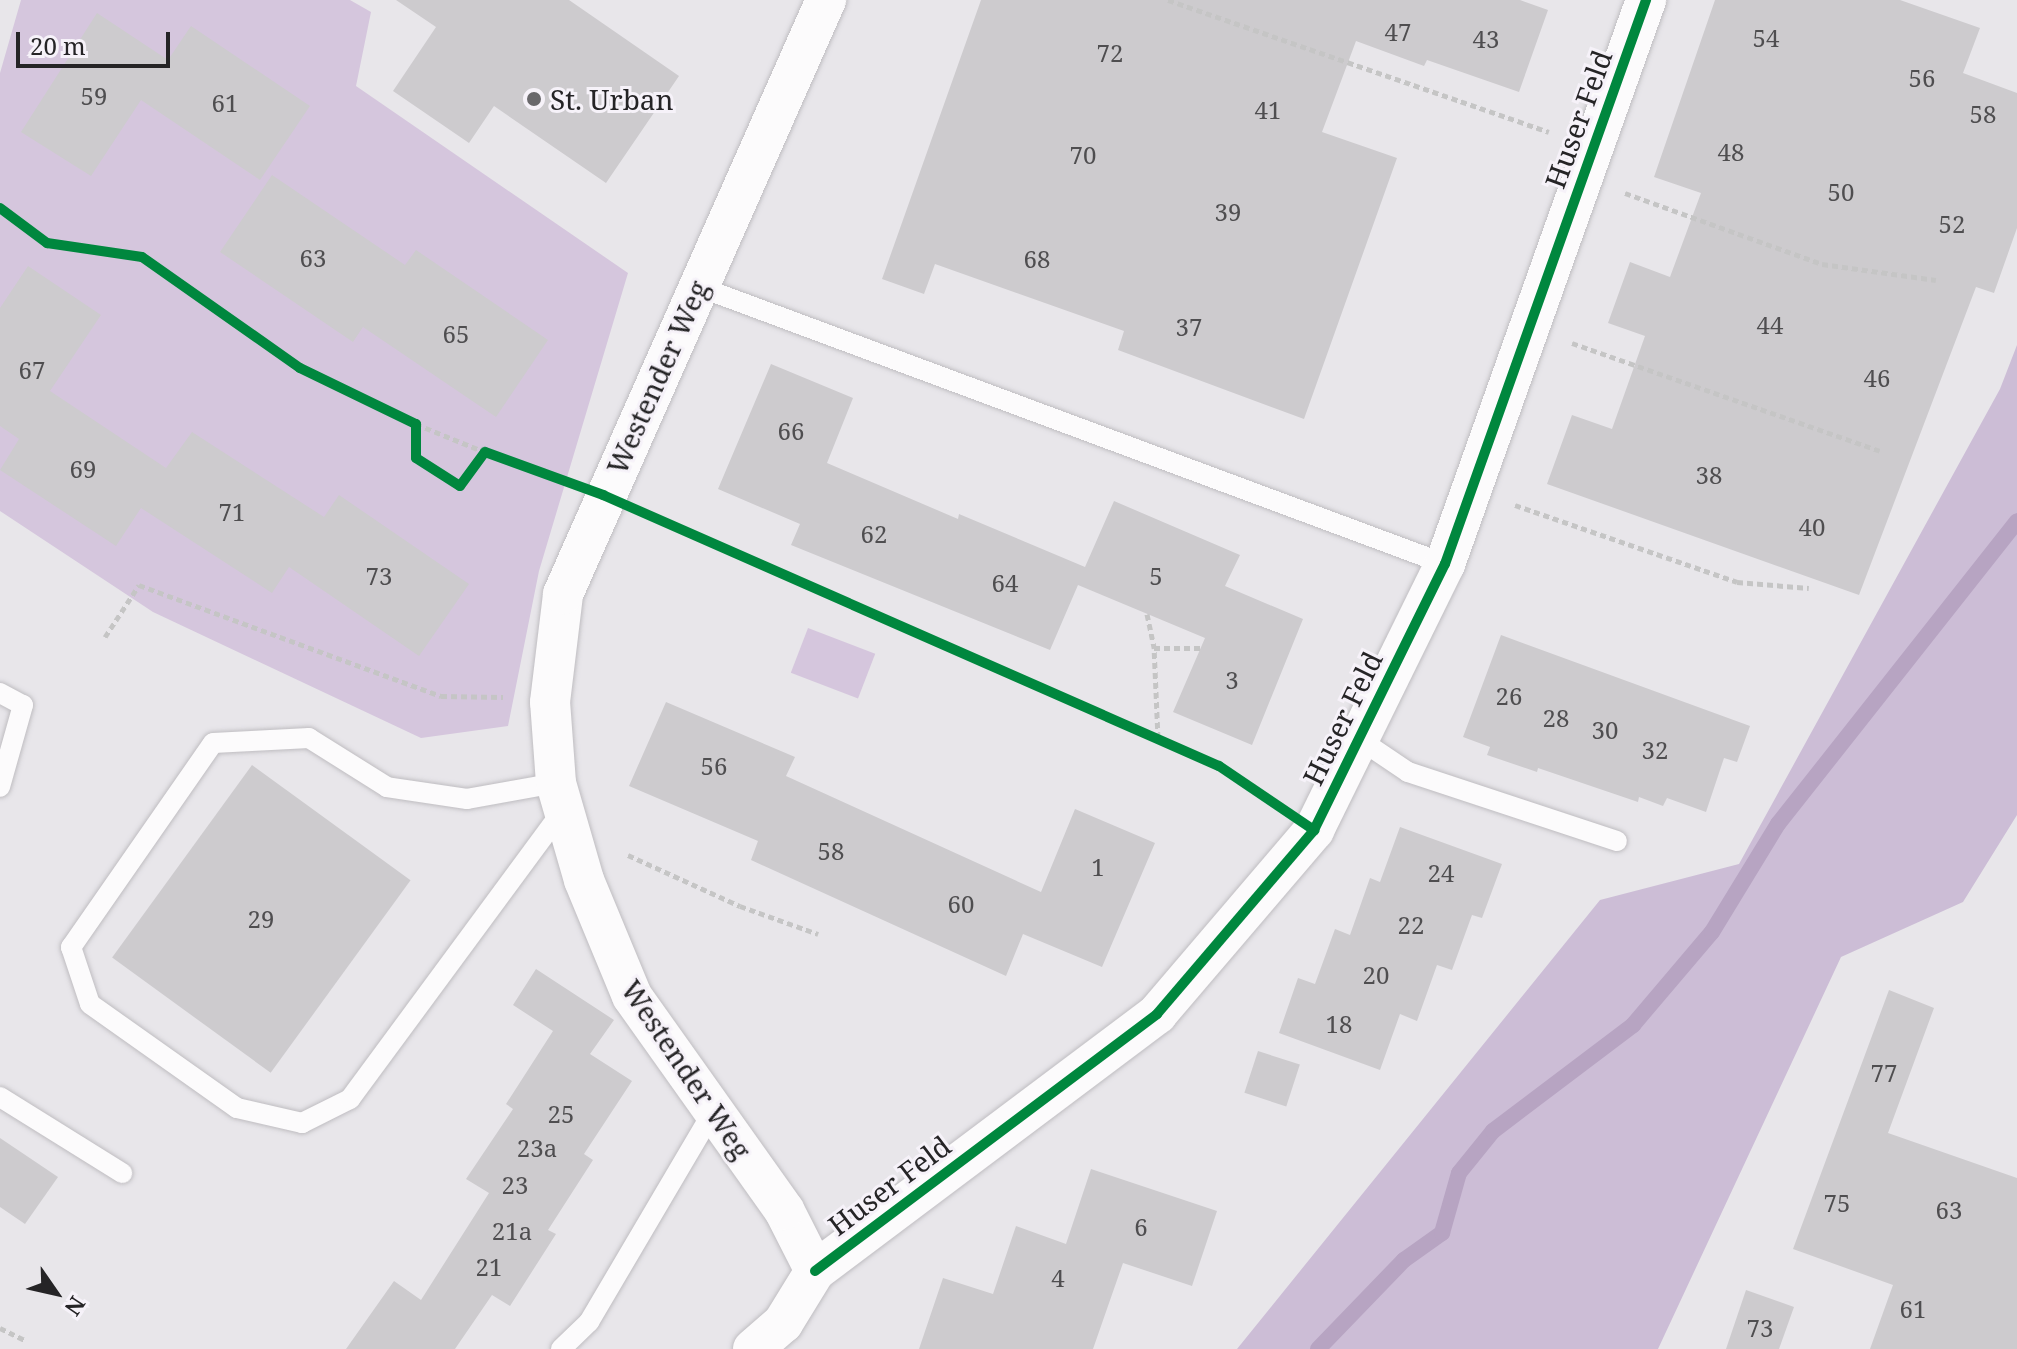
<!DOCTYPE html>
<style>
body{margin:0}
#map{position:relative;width:2017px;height:1349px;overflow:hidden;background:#e8e6ea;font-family:"Noto Serif",serif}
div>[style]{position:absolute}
.green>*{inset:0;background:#d5c6dd;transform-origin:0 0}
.forest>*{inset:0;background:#ccbdd6}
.stream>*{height:16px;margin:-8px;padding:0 8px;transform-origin:8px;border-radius:8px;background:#b7a4c2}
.building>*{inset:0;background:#cdcbce;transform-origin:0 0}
.path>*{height:5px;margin-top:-2.5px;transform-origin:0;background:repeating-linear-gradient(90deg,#c5c5c5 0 6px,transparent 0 10px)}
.roads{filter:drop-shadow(0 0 2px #bfbdc1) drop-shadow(0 0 2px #bfbdc1)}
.service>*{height:20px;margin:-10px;padding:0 10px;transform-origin:10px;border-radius:10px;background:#fcfbfc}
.minor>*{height:40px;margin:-20px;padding:0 20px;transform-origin:20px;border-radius:20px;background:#fcfbfc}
.cycleway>*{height:10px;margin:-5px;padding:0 5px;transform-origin:5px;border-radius:5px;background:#00873e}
.dots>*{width:22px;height:22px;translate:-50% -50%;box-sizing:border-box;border:4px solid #f6f2f9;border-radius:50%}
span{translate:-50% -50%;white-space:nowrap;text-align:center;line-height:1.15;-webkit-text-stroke:6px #f6f2f9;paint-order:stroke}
.number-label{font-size:24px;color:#4f4e50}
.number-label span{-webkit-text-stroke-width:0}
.poi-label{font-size:28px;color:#252426}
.left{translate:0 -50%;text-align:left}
.street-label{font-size:28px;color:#252426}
.north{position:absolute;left:16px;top:1253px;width:80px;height:80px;-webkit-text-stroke:6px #f6f2f9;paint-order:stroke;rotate:124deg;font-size:22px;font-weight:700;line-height:32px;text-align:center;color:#252426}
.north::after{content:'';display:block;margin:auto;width:28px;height:36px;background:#252426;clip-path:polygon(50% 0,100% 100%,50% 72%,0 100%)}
.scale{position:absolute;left:16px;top:32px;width:154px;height:36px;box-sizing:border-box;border:4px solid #252426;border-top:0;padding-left:10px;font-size:24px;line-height:28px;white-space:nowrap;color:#252426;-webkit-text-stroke:6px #f6f2f9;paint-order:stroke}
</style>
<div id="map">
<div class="green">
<div style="clip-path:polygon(21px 0,350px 0,371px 12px,356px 86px,628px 273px,539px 571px,508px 726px,421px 738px,153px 612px,0 511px,0 73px)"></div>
<div style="left:808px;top:628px;width:72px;height:48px;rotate:21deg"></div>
</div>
<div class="forest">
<div style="clip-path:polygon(2017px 345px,2017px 815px,1963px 902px,1841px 957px,1658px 1349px,1237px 1349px,1600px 900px,1739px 864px,2000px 389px)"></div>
</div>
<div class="stream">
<div style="left:1318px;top:1349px;width:124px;rotate:-46deg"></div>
<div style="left:1404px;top:1260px;width:47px;rotate:-35.4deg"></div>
<div style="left:1442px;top:1233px;width:62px;rotate:-74.2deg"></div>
<div style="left:1459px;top:1173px;width:54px;rotate:-51deg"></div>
<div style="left:1493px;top:1131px;width:176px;rotate:-37.1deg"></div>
<div style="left:1633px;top:1025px;width:122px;rotate:-49.7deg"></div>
<div style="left:1712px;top:932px;width:127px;rotate:-58.6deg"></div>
<div style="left:1778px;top:824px;width:386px;rotate:-51.7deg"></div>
</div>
<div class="building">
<div style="clip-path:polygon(396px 0,569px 0,679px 76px,606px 183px,494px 106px,469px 143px,393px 91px,436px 27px)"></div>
<div style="clip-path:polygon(981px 0,1520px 0,1548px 10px,1519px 92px,1427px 60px,1424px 66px,1356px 41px,1322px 132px,1397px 158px,1304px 419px,1118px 350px,1124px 331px,935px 264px,924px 294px,882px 279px)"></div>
<div style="clip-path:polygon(1715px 0,1900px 0,1980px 28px,1963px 73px,2017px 93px,2017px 228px,1994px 293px,1976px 287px,1859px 595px,1547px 484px,1572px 415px,1612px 429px,1645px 336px,1608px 323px,1630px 262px,1670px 277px,1701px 193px,1654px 177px)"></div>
<div style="clip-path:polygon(97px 13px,168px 60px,191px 26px,310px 106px,260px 180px,141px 100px,91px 176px,21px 132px)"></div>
<div style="clip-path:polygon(272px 175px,405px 265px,416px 250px,548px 340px,496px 417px,363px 327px,353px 342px,220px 252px)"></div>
<div style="clip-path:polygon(28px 266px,101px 315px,50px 391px,166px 468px,192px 432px,324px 517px,339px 495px,469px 584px,419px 656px,289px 567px,272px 593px,141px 508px,116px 546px,0 470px,19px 439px,0 426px,0 308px)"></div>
<div style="clip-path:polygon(771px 364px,853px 398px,827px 463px,958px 519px,959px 514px,1085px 567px,1114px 501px,1240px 555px,1225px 586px,1303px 619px,1252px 745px,1173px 712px,1205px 638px,1078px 585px,1050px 650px,791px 545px,800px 524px,718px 489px)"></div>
<div style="clip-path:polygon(1501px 635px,1750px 726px,1737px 762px,1724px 758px,1706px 812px,1667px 798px,1663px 806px,1639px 797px,1638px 802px,1538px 768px,1537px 772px,1487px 755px,1490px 747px,1463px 737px)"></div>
<div style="clip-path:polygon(666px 702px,795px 757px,786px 776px,1041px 892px,1075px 809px,1155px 843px,1102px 967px,1023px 934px,1006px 976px,751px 860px,758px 841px,629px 786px)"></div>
<div style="left:252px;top:765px;width:196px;height:238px;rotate:36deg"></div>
<div style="clip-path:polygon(1400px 827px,1502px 864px,1482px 918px,1472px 915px,1452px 970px,1437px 965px,1417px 1021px,1400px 1014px,1380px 1070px,1279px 1033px,1298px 978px,1315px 984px,1335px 929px,1350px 935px,1370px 878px,1380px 882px)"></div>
<div style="clip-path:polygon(536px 969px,614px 1020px,590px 1054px,632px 1081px,584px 1154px,593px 1160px,548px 1230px,556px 1234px,510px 1306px,492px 1295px,455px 1349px,346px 1349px,394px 1281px,421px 1300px,489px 1193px,466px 1179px,513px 1109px,506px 1104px,553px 1031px,513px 1005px)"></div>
<div style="clip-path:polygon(1889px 990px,1934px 1008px,1888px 1133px,2017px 1178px,2017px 1349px,1870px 1349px,1893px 1285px,1793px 1249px)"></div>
<div style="left:1258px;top:1051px;width:44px;height:44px;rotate:18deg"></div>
<div style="clip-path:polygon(0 1138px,58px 1177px,25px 1224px,0 1207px)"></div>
<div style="clip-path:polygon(1091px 1169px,1217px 1211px,1192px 1286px,1123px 1263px,1093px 1349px,919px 1349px,943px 1278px,993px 1294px,1016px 1226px,1066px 1244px)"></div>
<div style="clip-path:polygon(1746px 1290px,1794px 1307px,1779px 1349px,1726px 1349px)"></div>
</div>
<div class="path">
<div style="left:1168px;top:0;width:403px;rotate:19.1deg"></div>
<div style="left:1625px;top:193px;width:209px;rotate:19.8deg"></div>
<div style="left:1822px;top:264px;width:115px;rotate:8deg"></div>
<div style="left:0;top:208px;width:59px;rotate:36.7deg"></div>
<div style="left:47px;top:243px;width:96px;rotate:8.4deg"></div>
<div style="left:142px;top:257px;width:193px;rotate:35.1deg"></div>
<div style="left:300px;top:368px;width:129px;rotate:25.8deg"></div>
<div style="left:416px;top:424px;width:34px;rotate:90deg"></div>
<div style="left:416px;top:458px;width:52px;rotate:32.5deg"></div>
<div style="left:460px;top:486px;width:42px;rotate:-53.7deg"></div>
<div style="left:485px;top:452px;width:84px;rotate:19.5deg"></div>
<div style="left:1572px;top:343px;width:326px;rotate:19.3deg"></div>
<div style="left:416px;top:424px;width:74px;rotate:22.1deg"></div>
<div style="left:1515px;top:505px;width:235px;rotate:19.1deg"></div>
<div style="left:1737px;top:582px;width:72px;rotate:4.8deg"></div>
<div style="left:647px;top:514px;width:625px;rotate:23.78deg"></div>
<div style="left:1219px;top:766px;width:69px;rotate:34.4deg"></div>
<div style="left:1147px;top:614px;width:35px;rotate:78deg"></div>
<div style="left:105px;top:637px;width:62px;rotate:-56.8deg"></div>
<div style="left:139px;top:585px;width:322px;rotate:20.2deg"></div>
<div style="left:441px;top:696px;width:62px;rotate:0.9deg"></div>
<div style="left:1158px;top:738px;width:90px;rotate:-92.5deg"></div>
<div style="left:1154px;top:648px;width:46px"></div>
<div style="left:628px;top:855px;width:123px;rotate:24.5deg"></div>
<div style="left:740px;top:906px;width:83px;rotate:19.7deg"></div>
<div style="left:0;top:1328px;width:28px;rotate:26deg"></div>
</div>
<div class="roads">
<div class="service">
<div style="left:697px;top:286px;width:798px;rotate:20.39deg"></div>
<div style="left:0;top:693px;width:26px;rotate:28deg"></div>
<div style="left:23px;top:705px;width:85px;rotate:105.7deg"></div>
<div style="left:1359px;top:739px;width:59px;rotate:34deg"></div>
<div style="left:1408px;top:772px;width:220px;rotate:18.3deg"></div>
<div style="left:556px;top:783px;width:90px;rotate:169.8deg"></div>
<div style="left:467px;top:799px;width:81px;rotate:-171.5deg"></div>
<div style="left:387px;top:787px;width:92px;rotate:-147.9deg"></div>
<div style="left:309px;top:738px;width:96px;rotate:177deg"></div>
<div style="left:213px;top:743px;width:249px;rotate:124.8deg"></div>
<div style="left:71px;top:947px;width:60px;rotate:71.6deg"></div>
<div style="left:90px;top:1004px;width:180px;rotate:35.3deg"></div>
<div style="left:237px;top:1108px;width:67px;rotate:13deg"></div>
<div style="left:302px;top:1123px;width:54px;rotate:-26.6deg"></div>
<div style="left:350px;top:1099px;width:360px;rotate:-53.6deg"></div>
<div style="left:0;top:1097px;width:144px;rotate:31.9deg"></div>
<div style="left:561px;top:1349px;width:39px;rotate:-44deg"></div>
<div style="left:589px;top:1322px;width:246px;rotate:-59.5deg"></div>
</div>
<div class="minor">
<div style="left:815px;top:1271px;width:428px;rotate:-36.9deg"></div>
<div style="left:1157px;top:1014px;width:242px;rotate:-49.5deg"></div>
<div style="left:1314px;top:830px;width:297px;rotate:-63.8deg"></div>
<div style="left:1445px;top:564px;width:599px;rotate:-70.38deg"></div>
<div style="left:753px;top:1349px;width:40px;rotate:-41deg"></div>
<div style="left:783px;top:1323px;width:61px;rotate:-58.4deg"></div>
<div style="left:815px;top:1271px;width:68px;rotate:-116.9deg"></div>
<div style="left:784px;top:1210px;width:262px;rotate:-125.4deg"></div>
<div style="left:632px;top:996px;width:126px;rotate:-112.5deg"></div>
<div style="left:584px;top:880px;width:101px;rotate:-106.1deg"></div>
<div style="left:556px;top:783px;width:81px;rotate:-94.2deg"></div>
<div style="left:550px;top:702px;width:109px;rotate:-83.1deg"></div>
<div style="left:563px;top:594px;width:650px;rotate:-66.12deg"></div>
</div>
</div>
<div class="cycleway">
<div style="left:0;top:208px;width:59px;rotate:36.7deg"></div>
<div style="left:47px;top:243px;width:96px;rotate:8.4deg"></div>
<div style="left:142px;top:257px;width:193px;rotate:35.1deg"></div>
<div style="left:300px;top:368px;width:129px;rotate:25.8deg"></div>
<div style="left:416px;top:424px;width:34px;rotate:90deg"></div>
<div style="left:416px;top:458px;width:52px;rotate:32.5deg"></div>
<div style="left:460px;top:486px;width:42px;rotate:-53.7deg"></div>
<div style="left:485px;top:452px;width:126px;rotate:20deg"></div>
<div style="left:603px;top:495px;width:673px;rotate:23.75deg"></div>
<div style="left:1219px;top:766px;width:115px;rotate:34deg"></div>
<div style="left:815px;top:1271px;width:428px;rotate:-36.9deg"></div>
<div style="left:1157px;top:1014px;width:242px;rotate:-49.5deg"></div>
<div style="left:1314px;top:830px;width:297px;rotate:-63.8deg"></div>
<div style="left:1445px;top:564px;width:599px;rotate:-70.38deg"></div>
</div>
<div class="dots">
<div style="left:534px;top:99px;background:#69686b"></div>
</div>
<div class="number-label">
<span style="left:1398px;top:32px">47</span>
<span style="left:1766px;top:38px">54</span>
<span style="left:1486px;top:39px">43</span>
<span style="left:1110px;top:53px">72</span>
<span style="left:1922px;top:78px">56</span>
<span style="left:94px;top:96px">59</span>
<span style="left:225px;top:103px">61</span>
<span style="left:1268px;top:110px">41</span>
<span style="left:1983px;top:114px">58</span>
<span style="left:1731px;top:152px">48</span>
<span style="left:1083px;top:155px">70</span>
<span style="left:1841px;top:192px">50</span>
<span style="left:1228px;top:212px">39</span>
<span style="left:1952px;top:224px">52</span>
<span style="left:313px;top:258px">63</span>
<span style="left:1037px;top:259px">68</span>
<span style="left:1770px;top:325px">44</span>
<span style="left:1189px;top:327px">37</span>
<span style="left:456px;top:334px">65</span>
<span style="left:32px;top:370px">67</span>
<span style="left:1877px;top:378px">46</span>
<span style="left:791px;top:431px">66</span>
<span style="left:83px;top:469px">69</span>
<span style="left:1709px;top:475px">38</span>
<span style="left:232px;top:512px">71</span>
<span style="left:1812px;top:527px">40</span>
<span style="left:874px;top:534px">62</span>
<span style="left:379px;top:576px">73</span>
<span style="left:1156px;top:576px">5</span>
<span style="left:1005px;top:583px">64</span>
<span style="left:1232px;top:680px">3</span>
<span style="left:1509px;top:696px">26</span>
<span style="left:1556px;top:718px">28</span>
<span style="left:1605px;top:730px">30</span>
<span style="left:1655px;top:750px">32</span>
<span style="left:714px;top:766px">56</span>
<span style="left:831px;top:851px">58</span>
<span style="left:1098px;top:867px">1</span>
<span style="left:1441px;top:873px">24</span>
<span style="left:961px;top:904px">60</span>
<span style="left:261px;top:919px">29</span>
<span style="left:1411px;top:925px">22</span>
<span style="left:1376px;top:975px">20</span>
<span style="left:1339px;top:1024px">18</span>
<span style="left:1884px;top:1073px">77</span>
<span style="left:561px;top:1114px">25</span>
<span style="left:537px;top:1148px">23a</span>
<span style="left:515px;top:1185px">23</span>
<span style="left:1837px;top:1203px">75</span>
<span style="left:1949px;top:1210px">63</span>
<span style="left:1141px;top:1227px">6</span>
<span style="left:512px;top:1231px">21a</span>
<span style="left:489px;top:1267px">21</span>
<span style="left:1058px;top:1278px">4</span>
<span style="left:1913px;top:1309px">61</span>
<span style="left:1760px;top:1328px">73</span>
</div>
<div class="poi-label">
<span class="left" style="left:550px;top:99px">St. Urban</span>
</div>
<div class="street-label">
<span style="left:1578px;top:119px;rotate:-70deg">Huser Feld</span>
<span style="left:657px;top:377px;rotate:-66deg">Westender Weg</span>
<span style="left:1342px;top:718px;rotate:-64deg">Huser Feld</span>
<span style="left:687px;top:1069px;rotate:56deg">Westender Weg</span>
<span style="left:889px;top:1185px;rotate:-37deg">Huser Feld</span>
</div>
<div class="north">N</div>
<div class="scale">20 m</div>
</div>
